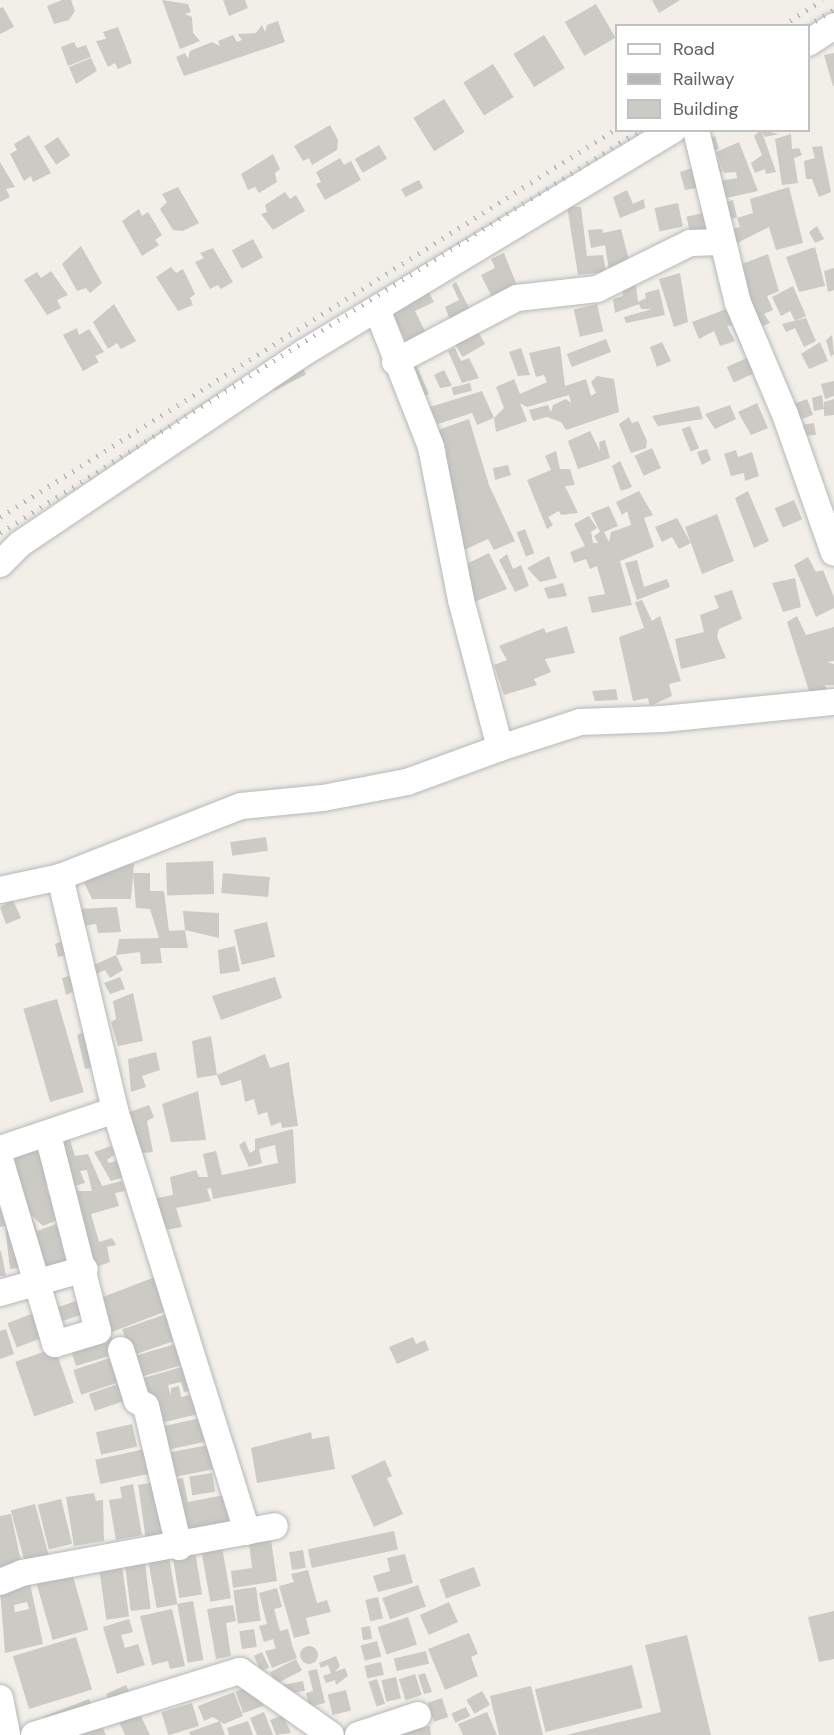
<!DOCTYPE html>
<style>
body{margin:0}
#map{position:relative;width:834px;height:1735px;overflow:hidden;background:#f1efe8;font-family:"DM Sans",sans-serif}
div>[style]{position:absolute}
.building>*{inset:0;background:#cccac5;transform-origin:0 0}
.round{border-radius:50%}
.roads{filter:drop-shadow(0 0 2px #b5b8bc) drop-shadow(0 0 2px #b5b8bc)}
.minor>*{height:26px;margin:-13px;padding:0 13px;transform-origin:13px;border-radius:13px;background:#fff}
.rail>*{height:4.5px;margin-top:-2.25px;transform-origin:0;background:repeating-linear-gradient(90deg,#b6b7b8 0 1.5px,transparent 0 9.5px)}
span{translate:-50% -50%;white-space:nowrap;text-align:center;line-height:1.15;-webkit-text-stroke:4.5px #fff;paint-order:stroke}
.legend{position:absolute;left:615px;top:24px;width:195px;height:108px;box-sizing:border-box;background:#fff;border:2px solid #bfc1c3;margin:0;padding:8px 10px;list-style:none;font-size:18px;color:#5f6368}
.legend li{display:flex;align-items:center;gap:12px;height:30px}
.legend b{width:30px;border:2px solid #bfc1c3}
</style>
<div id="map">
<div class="building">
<div style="clip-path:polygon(62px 0,71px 0,75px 11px,69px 20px,54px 24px,47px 6px)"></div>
<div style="clip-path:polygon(162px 0,188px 4px,191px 12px,185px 14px,192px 17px,193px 33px,200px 41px,180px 49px)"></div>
<div style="clip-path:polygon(223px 0,245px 0,248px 8px,229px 16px)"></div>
<div style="clip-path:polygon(652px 0,680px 0,659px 13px)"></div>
<div style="left:596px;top:4px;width:39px;height:36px;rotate:60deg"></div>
<div style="clip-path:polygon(3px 7px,14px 27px,0 34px,0 8px)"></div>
<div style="clip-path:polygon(278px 21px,285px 42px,184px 76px,176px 57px,185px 53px,188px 59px,190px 51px,212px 42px,220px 46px,218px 41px,233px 35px,237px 42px,242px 40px,238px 34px,256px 33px,262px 25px,265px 32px,267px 25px)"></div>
<div style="clip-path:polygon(118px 27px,132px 63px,118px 69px,115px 63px,108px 67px,96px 41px,106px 39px,103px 32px)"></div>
<div style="left:544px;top:35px;width:39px;height:36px;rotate:58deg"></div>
<div style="clip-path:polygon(74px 42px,77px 48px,86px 45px,91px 57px,68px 66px,61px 47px)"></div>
<div style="clip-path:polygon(834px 53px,834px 86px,833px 86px,824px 55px)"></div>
<div style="clip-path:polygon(91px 58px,97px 71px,76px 84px,69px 67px)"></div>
<div style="left:493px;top:64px;width:39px;height:35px;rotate:58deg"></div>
<div style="left:444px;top:99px;width:39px;height:36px;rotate:58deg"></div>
<div style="clip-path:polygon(330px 125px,338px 140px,337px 150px,312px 165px,309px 158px,303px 161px,294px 146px)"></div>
<div style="clip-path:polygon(761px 130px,779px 134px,765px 137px,762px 132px,776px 172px,766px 174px,765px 169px,755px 173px,751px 163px,762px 155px,754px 136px)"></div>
<div style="clip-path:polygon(791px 134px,792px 149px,799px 148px,802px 155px,794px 158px,798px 183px,782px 185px,775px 139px)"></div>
<div style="clip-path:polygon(29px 135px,51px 173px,33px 182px,31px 176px,24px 181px,10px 154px,17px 150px,14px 144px)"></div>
<div style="clip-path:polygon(715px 136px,719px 149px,714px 151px,723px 172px,708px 173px,701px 142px)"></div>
<div style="left:58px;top:137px;width:22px;height:17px;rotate:56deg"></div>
<div style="clip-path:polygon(739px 142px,758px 191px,717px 200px,713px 182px,737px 178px,736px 172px,724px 173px,716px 152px)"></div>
<div style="left:379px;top:145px;width:16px;height:28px;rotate:60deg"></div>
<div style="clip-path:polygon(822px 146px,831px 192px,819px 197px,812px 179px,806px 179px,804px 161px,815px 158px,812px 147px)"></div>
<div style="clip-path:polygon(273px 154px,280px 169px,275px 173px,277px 182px,259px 193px,255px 187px,248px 190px,241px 174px)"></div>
<div style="clip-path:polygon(340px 158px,344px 165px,351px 161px,361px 180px,325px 200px,316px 184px,321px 182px,316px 172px)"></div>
<div style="clip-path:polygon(0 162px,15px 187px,6px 189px,10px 197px,0 202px)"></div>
<div style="clip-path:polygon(696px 167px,703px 187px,685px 190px,680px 172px)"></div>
<div style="left:419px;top:180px;width:9px;height:20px;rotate:63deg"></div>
<div style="clip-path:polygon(178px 187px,199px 223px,183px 231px,173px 230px,160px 209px,167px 202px,162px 194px)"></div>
<div style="clip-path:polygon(789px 187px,803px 243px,776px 250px,769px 227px,731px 246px,726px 231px,740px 227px,737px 218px,753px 213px,750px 199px)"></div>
<div style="clip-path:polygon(627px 190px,633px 204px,644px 199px,645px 208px,620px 218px,613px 197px)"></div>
<div style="clip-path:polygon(285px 192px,290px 199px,296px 195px,305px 211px,273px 230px,261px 214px,267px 212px,265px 205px)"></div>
<div style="left:733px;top:200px;width:18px;height:16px;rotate:77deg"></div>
<div style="left:678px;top:203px;width:24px;height:24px;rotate:78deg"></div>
<div style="clip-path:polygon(567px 206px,581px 207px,587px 256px,603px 255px,606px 272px,578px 275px)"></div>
<div style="clip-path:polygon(139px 209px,142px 216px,148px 212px,162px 235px,155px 240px,159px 245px,142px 256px,122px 221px)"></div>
<div style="left:703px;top:213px;width:23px;height:17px;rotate:77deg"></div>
<div style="clip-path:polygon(817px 226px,824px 239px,815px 243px,809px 232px)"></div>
<div style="clip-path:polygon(602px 229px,603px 233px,621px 229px,630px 264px,609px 270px,605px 245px,591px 248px,588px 230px)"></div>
<div style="left:253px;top:239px;width:21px;height:24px;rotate:62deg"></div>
<div style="clip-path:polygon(81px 246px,102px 283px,90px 293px,86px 288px,77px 291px,62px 264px)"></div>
<div style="clip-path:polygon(815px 247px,825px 286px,799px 292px,786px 257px)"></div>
<div style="clip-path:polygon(213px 248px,233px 282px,221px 289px,218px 285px,210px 289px,195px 262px,204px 258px,200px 253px)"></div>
<div style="clip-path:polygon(504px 253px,520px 293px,496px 305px,481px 275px,495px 268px,491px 259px)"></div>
<div style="clip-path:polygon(768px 254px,779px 291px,767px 296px,773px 310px,764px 314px,770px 323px,755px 329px,732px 268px)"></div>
<div style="clip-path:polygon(171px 267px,176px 273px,183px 269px,195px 294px,190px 298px,193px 305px,178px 311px,156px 277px)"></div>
<div style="clip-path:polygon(834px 268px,834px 290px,828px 292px,824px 271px)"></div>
<div style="clip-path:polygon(51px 271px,68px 295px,57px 300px,61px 308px,47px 315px,24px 280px,37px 272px,41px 278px)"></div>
<div style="clip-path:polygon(680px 273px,688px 322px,674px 327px,659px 279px)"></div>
<div style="clip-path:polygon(635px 278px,638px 302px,646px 298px,645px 293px,659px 289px,665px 315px,626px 323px,624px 317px,652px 309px,641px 309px,639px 304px,615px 313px,613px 299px,623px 296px,622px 283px)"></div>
<div style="clip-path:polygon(456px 282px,472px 314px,452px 325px,445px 307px,459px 300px,452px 285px)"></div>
<div style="clip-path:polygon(793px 286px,806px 316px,795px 321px,790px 311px,781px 316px,772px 297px)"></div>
<div style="clip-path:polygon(428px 291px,434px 302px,415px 311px,429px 339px,410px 349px,390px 310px)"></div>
<div style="clip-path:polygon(114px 304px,136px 341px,121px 349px,117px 343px,108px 349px,93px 322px)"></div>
<div style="left:597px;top:304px;width:28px;height:24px;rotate:77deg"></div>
<div style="clip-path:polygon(734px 306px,750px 344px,742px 348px,732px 325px,727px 326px,735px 341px,720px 346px,714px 331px,699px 339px,692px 322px)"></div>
<div style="clip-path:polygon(806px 318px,816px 341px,804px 347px,795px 328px,786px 332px,782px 324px)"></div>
<div style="left:474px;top:325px;width:22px;height:26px;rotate:60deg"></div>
<div style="clip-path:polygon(77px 328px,79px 335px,89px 329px,104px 352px,95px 356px,99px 362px,83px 371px,63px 335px)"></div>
<div style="clip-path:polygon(832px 335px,834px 354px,831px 357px,826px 340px)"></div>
<div style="left:606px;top:339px;width:14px;height:42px;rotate:69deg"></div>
<div style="clip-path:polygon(662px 342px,671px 361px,657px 367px,650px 347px)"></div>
<div style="clip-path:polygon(820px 342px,828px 361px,809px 369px,801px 354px)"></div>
<div style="clip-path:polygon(560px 346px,565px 386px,586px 379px,591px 396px,596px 393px,591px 382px,597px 376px,614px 379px,619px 412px,566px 430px,561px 422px,547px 417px,533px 421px,529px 410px,548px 405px,551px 412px,553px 405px,566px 399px,571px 403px,569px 395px,527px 407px,520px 403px,527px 421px,496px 432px,494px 418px,504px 408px,496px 387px,514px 379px,520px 394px,547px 382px,544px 375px,536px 377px,529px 353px)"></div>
<div style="clip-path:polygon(455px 348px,461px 361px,469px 358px,479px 378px,462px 383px,448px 351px)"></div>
<div style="clip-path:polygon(521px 348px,530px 375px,518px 376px,509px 352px)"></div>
<div style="left:756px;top:354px;width:17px;height:32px;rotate:66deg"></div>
<div style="clip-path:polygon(414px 360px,429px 394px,418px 398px,405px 365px)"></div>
<div style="left:300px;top:363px;width:13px;height:36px;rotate:63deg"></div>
<div style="clip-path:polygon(444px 370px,452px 386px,440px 388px,434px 375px)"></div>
<div style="clip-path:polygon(834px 381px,834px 396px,825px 399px,821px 384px)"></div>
<div style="left:470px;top:383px;width:8px;height:19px;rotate:76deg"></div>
<div style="clip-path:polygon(482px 391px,494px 418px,477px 425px,472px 413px,438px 424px,430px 407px)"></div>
<div style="clip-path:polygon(822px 395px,824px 409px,814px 411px,812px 398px)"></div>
<div style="left:807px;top:399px;width:17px;height:20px;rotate:69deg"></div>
<div style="clip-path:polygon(834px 399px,834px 415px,824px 416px,824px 402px)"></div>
<div style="clip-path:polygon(757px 403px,768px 428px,751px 435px,738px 412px)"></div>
<div style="clip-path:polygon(730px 405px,736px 419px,715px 429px,705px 414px)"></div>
<div style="clip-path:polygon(699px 406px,703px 419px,658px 426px,652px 416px)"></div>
<div style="clip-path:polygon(629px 417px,632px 423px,638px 421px,647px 441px,646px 448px,631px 453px,619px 424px)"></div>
<div style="clip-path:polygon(469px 419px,489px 485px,515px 541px,494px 550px,488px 539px,464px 550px,440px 457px,447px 451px,438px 430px)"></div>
<div style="clip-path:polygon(814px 423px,816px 435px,798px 436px,795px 426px)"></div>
<div style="left:690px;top:426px;width:24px;height:9px;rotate:68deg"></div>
<div style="clip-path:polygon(590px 431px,600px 451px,599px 442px,605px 440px,610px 458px,578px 469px,568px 441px)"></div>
<div style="left:652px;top:448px;width:22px;height:19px;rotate:66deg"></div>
<div style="clip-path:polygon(707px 449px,711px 460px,702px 465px,697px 452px)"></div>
<div style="clip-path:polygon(736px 450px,738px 457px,752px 452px,759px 476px,745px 481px,744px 473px,731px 476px,724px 454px)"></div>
<div style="clip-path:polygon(556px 451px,560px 469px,570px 469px,575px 485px,565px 486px,578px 513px,561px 515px,559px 511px,548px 517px,553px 525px,547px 529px,527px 480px,551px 470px,545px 456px)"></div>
<div style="clip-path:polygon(620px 461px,632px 487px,621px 491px,612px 466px)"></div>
<div style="clip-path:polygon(508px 465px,511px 475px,495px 480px,493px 468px)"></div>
<div style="clip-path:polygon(639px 491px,653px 515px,644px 518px,654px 547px,620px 561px,632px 605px,592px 613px,588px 597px,605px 594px,597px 566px,590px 569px,586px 559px,574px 563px,570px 552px,585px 546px,574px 524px,589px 516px,597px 528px,591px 532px,593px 543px,598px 543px,594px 536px,600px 532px,591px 513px,609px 506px,618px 526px,604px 532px,609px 542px,611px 532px,631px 525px,627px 511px,622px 515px,616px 502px)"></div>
<div style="clip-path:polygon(748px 491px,769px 541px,754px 548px,735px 498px)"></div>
<div style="left:794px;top:500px;width:21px;height:21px;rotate:67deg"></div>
<div style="clip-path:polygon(717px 514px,734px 561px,702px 574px,691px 543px,679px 549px,672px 537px,662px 542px,655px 527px,677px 518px,691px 543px,685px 527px)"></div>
<div style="left:525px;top:529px;width:26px;height:9px;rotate:69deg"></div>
<div style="clip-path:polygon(489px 553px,507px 589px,469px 604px,458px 568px)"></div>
<div style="clip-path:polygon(507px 554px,513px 569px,521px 565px,529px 586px,515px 592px,499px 560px)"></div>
<div style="clip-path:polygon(549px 556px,557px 578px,540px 582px,527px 568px)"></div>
<div style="clip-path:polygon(808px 557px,816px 572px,823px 570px,834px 597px,834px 608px,816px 617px,794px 565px)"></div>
<div style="clip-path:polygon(637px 560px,644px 587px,667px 579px,670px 587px,637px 600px,625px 563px)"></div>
<div style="clip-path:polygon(795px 578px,801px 607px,783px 612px,772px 583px)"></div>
<div style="clip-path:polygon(563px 583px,567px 596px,548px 599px,544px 588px)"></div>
<div style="clip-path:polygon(732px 590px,742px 619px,719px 629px,717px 637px,726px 658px,681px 669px,675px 639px,704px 632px,700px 615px,719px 608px,714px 596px)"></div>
<div style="clip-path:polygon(642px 600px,652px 621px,660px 616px,681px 681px,669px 684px,672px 696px,650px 706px,648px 698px,633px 701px,619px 637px,644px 628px,635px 602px)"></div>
<div style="clip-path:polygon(797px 616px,806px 635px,834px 627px,834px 661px,827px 662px,834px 664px,834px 685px,825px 685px,827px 691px,810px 694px,787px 622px)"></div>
<div style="clip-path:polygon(567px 626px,575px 653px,545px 659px,551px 672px,534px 679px,537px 685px,504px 695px,494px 665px,507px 660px,499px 646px,544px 628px,546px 633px)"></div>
<div style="clip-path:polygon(616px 689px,618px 700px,595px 701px,592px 691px)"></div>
<div style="left:266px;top:837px;width:14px;height:36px;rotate:82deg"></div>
<div style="left:213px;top:861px;width:33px;height:47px;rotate:88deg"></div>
<div style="clip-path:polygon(134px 864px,131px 899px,92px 899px,81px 876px,86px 868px)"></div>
<div style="clip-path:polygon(133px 873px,150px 873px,150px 891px,164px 891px,169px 931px,185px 930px,188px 948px,160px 948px,162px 963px,141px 964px,140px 952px,116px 955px,123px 970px,110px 978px,105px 970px,93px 975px,89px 967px,116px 955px,119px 939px,159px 938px,150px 909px,136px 908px)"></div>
<div style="left:223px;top:873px;width:47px;height:20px;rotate:5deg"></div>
<div style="clip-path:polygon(13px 900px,21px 918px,6px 924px,0 907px)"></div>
<div style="clip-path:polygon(117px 907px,121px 932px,98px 933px,96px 924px,81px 926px,79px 909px)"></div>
<div style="clip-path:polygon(183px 911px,219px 913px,219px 938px,185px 930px)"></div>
<div style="left:267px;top:922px;width:36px;height:34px;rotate:77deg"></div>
<div style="clip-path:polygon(68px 939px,73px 953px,58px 957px,55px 944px)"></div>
<div style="clip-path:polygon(235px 946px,240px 971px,220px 974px,218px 950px)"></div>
<div style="clip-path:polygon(76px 974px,83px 987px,66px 995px,62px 978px)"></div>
<div style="clip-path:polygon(120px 977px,125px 989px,110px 994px,104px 983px)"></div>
<div style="clip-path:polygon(275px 977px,282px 998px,221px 1020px,212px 996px)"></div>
<div style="clip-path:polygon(133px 993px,143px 1041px,118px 1046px,111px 1022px,116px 1019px,113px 1001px)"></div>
<div style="left:57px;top:999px;width:97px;height:35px;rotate:74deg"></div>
<div style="clip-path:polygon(90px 1030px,101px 1065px,85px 1069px,77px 1035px)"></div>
<div style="clip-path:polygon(211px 1036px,217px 1075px,265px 1054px,270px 1068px,289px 1062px,298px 1126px,282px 1128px,281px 1122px,271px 1126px,267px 1112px,258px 1115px,254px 1099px,245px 1102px,241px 1080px,221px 1086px,217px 1075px,197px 1078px,192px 1041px)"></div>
<div style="clip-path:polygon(156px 1052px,160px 1070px,142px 1076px,146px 1087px,131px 1092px,128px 1059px)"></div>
<div style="clip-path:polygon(198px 1091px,206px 1140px,171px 1142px,162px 1104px)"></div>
<div style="clip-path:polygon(149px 1105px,154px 1117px,147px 1121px,153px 1152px,133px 1154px,124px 1114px)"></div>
<div style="clip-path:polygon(293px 1129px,296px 1183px,213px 1199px,211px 1188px,207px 1189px,211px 1201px,176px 1208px,182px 1227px,153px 1232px,147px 1200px,173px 1195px,170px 1177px,196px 1170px,199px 1177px,208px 1177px,203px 1154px,216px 1151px,222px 1175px,278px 1163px,275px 1145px,259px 1149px,262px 1163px,249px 1167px,239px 1145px,245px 1141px,250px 1153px,255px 1150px,255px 1139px)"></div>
<div style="clip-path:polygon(evenodd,69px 1137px,75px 1156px,88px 1154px,102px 1186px,122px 1181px,125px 1191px,115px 1193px,119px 1206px,91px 1214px,99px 1242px,112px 1238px,116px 1245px,107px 1247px,110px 1262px,99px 1266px,86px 1266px,42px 1151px,69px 1137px,87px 1170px,92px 1191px,78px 1191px,75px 1186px,85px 1183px,80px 1171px,87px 1170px)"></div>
<div style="clip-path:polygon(33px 1143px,53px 1183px,46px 1186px,50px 1197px,55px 1195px,64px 1217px,43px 1226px,29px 1213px,8px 1155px)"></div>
<div style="clip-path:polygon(111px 1146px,115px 1154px,107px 1160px,109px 1163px,120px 1160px,128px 1176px,111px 1181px,94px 1152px)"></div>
<div style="clip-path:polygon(0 1156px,19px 1222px,32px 1217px,37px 1231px,56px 1224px,86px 1282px,53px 1293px,34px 1266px,10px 1269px,5px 1226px,0 1227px)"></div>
<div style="clip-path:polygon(0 1251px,1px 1251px,6px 1276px,0 1276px)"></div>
<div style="left:173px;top:1270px;width:36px;height:82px;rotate:69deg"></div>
<div style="clip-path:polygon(90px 1296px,81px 1315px,62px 1321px,66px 1332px,50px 1310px)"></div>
<div style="left:42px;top:1310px;width:26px;height:37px;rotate:69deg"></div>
<div style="left:175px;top:1311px;width:28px;height:56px;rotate:71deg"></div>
<div style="clip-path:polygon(6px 1329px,14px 1354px,0 1359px,0 1331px)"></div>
<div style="clip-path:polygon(109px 1332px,116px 1354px,76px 1366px,71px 1350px)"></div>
<div style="clip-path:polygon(413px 1337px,416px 1344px,425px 1340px,429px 1350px,397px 1364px,389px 1347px)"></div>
<div style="left:186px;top:1341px;width:22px;height:55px;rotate:74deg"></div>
<div style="left:55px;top:1348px;width:58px;height:42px;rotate:71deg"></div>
<div style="left:116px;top:1356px;width:26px;height:45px;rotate:72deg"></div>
<div style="clip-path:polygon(195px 1363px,201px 1388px,184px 1392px,181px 1382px,168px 1385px,171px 1396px,171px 1388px,179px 1386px,181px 1397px,199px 1393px,203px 1413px,156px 1424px,140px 1379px)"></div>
<div style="left:121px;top:1383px;width:18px;height:34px;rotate:71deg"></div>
<div style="left:206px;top:1417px;width:24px;height:49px;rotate:78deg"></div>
<div style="left:132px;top:1424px;width:23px;height:37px;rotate:77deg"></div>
<div style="clip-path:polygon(311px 1432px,312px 1439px,329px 1436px,335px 1469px,257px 1483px,251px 1448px)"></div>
<div style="left:208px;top:1445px;width:25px;height:46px;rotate:79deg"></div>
<div style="left:150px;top:1448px;width:25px;height:56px;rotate:78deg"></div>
<div style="clip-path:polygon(385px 1460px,392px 1476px,387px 1478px,403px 1514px,374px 1527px,351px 1476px)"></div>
<div style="left:212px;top:1473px;width:19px;height:23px;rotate:81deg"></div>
<div style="clip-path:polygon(183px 1478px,188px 1502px,235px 1493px,241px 1522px,178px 1534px,167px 1481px)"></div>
<div style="left:158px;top:1482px;width:53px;height:20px;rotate:82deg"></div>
<div style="clip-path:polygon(133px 1484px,142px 1535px,116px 1540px,109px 1500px,122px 1498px,120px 1487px)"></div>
<div style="clip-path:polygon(94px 1493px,96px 1501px,103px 1500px,104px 1541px,74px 1546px,66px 1497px)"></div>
<div style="left:61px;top:1499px;width:46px;height:24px;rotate:76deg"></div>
<div style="left:35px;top:1504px;width:58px;height:25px;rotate:75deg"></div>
<div style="clip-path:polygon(11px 1514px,22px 1566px,0 1571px,0 1516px)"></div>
<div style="left:394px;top:1531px;width:19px;height:88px;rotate:78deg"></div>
<div style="clip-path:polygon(271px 1540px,277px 1581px,233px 1588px,231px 1571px,252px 1568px,249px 1543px)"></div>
<div style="left:222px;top:1547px;width:52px;height:21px;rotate:80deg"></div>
<div style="left:195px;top:1550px;width:45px;height:23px;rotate:81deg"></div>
<div style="left:303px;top:1550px;width:18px;height:14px;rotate:81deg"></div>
<div style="clip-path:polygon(405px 1554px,413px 1583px,378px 1592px,373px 1576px,390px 1571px,387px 1558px)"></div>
<div style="left:169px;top:1557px;width:48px;height:21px;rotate:80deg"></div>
<div style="left:145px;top:1563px;width:46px;height:20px;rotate:83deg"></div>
<div style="left:122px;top:1566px;width:51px;height:23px;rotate:82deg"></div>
<div style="left:474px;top:1567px;width:20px;height:37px;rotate:70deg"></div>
<div style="clip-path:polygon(308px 1570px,317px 1603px,327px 1600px,331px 1612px,306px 1618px,310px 1634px,294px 1638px,279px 1586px,294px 1582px,291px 1574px)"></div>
<div style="left:72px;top:1573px;width:59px;height:37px;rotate:74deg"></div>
<div style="clip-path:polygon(evenodd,29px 1579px,43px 1644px,5px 1653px,0 1589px,29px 1579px,27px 1602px,29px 1609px,15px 1612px,14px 1605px,27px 1602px)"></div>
<div style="left:418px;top:1585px;width:23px;height:38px;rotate:70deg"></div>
<div style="left:256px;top:1587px;width:34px;height:23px;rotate:82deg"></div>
<div style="clip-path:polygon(277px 1588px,282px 1607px,274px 1609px,280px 1631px,288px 1629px,292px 1645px,276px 1649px,273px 1639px,264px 1642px,259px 1626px,267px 1624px,259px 1593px)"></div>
<div style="left:378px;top:1597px;width:22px;height:13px;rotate:77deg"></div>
<div style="left:193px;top:1601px;width:60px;height:16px;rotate:80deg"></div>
<div style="left:449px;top:1602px;width:22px;height:32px;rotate:66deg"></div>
<div style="clip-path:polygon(233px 1605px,236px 1621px,226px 1623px,231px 1656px,216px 1659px,207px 1609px)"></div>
<div style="clip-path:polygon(172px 1609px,185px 1666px,170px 1669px,168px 1661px,152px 1665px,140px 1616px)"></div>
<div style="clip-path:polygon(834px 1611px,834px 1659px,819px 1662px,808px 1617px)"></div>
<div style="left:408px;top:1617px;width:29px;height:32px;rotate:72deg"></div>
<div style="clip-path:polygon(129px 1619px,133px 1632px,121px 1635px,125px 1648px,138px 1644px,145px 1665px,117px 1674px,103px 1627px)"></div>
<div style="left:370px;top:1626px;width:13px;height:9px;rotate:81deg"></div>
<div style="left:254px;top:1629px;width:18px;height:15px;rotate:81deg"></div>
<div style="clip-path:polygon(469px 1633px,478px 1654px,471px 1657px,478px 1676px,445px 1690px,428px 1649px)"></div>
<div style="clip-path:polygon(687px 1635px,711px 1735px,566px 1735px,661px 1712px,645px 1645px)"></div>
<div style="left:76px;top:1637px;width:55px;height:66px;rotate:73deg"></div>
<div style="left:377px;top:1641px;width:16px;height:17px;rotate:75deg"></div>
<div style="clip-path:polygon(292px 1645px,297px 1658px,272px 1668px,265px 1651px)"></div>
<div class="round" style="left:300px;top:1646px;width:18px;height:18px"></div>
<div style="left:426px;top:1651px;width:13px;height:33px;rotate:77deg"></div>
<div style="left:262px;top:1652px;width:17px;height:9px;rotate:65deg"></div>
<div style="clip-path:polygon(336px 1656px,340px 1666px,335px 1672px,345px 1668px,348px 1676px,336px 1685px,335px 1680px,326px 1683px,323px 1676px,331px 1673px,328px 1665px,321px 1668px,319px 1663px)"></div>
<div style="left:296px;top:1659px;width:13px;height:29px;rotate:63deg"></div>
<div style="left:381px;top:1662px;width:13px;height:17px;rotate:77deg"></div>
<div style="left:632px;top:1665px;width:44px;height:100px;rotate:76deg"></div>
<div style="clip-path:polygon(317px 1669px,325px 1703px,309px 1707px,306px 1693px,313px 1691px,308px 1671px)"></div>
<div style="clip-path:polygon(425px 1673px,432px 1692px,424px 1694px,418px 1675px)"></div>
<div style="left:415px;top:1674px;width:22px;height:17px;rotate:72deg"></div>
<div style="left:396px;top:1677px;width:22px;height:15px;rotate:77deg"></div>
<div style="left:377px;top:1679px;width:26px;height:9px;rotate:72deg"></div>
<div style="left:303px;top:1681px;width:10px;height:27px;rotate:79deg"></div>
<div style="left:256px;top:1684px;width:23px;height:22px;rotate:70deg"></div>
<div style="clip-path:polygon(126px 1685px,150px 1735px,125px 1735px,106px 1694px)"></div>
<div style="clip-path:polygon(531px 1686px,543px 1735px,499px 1735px,490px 1696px)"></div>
<div style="left:346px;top:1690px;width:21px;height:19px;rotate:76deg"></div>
<div style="left:482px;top:1691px;width:16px;height:18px;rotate:60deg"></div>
<div style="clip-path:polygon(234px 1692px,243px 1716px,224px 1724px,213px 1717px,204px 1721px,198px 1706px)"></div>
<div style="left:442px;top:1698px;width:20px;height:15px;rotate:72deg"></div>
<div style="clip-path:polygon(89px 1699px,106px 1735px,51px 1735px,43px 1717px)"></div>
<div style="left:192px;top:1703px;width:24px;height:32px;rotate:73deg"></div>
<div style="clip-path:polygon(417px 1705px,420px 1728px,430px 1726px,431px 1735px,403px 1735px,400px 1707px)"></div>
<div style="left:466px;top:1707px;width:10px;height:16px;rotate:66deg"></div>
<div style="clip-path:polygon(264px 1712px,273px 1735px,257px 1735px,250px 1718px)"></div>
<div style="clip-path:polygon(487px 1712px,497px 1735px,463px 1735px,458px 1724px)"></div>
<div style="clip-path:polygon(283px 1715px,291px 1733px,276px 1735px,270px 1720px)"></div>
<div style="clip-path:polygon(220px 1721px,225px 1735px,190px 1735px,189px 1732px)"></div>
<div style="clip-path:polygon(248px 1721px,253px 1735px,229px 1735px,227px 1728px)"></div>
</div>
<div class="roads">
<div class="minor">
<div style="left:808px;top:43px;width:31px;rotate:-33deg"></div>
<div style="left:696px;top:130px;width:178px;rotate:76.4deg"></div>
<div style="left:738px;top:303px;width:121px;rotate:67.1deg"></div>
<div style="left:785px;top:414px;width:147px;rotate:70.6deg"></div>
<div style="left:377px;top:309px;width:148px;rotate:68.6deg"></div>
<div style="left:431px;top:447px;width:156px;rotate:78.9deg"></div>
<div style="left:461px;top:600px;width:153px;rotate:75.2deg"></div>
<div style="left:500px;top:748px;width:84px;rotate:-18deg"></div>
<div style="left:580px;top:722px;width:83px;rotate:-2.1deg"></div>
<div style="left:663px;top:719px;width:172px;rotate:-5.7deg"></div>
<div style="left:395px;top:362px;width:138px;rotate:-27.7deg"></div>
<div style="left:517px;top:298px;width:81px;rotate:-6.4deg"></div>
<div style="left:597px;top:289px;width:104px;rotate:-26.3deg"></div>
<div style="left:690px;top:243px;width:32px;rotate:-2deg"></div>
<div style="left:0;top:564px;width:28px;rotate:-45deg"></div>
<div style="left:20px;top:544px;width:344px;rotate:-34deg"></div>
<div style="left:305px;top:352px;width:430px;rotate:-31.1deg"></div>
<div style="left:60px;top:877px;width:239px;rotate:76.7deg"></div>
<div style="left:115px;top:1110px;width:442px;rotate:72.6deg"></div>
<div style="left:0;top:890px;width:61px;rotate:-12.2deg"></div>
<div style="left:60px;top:877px;width:194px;rotate:-21.4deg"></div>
<div style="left:241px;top:806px;width:82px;rotate:-5.6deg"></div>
<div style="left:323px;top:798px;width:86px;rotate:-10.8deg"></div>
<div style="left:407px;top:782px;width:99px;rotate:-20.1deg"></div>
<div style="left:0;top:1149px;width:121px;rotate:-18.7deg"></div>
<div style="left:0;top:1159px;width:193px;rotate:73.4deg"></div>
<div style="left:55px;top:1344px;width:45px;rotate:-16.8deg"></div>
<div style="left:98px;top:1331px;width:202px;rotate:-104.3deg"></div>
<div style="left:0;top:1293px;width:88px;rotate:-15.8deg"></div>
<div style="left:121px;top:1350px;width:53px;rotate:72.6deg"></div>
<div style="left:137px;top:1401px;width:10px;rotate:29deg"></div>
<div style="left:146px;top:1406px;width:145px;rotate:76.8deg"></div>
<div style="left:0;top:1582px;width:24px;rotate:-22deg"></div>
<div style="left:22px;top:1573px;width:257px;rotate:-10.5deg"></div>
<div style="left:0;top:1698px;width:38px;rotate:79deg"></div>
<div style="left:34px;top:1735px;width:216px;rotate:-17.3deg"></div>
<div style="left:240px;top:1671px;width:111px;rotate:35.1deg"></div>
<div style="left:358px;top:1735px;width:63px;rotate:-18.4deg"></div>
</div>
</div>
<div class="rail">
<div style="left:782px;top:26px;width:48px;rotate:-33deg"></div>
<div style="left:807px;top:26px;width:32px;rotate:-32deg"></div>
<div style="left:0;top:517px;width:728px;rotate:-32.21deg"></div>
<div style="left:0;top:533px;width:756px;rotate:-32.2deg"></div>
</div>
<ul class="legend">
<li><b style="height:8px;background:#fff"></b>Road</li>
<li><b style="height:8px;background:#b6b7b8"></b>Railway</li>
<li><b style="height:16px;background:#cccac5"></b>Building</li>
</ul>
</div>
